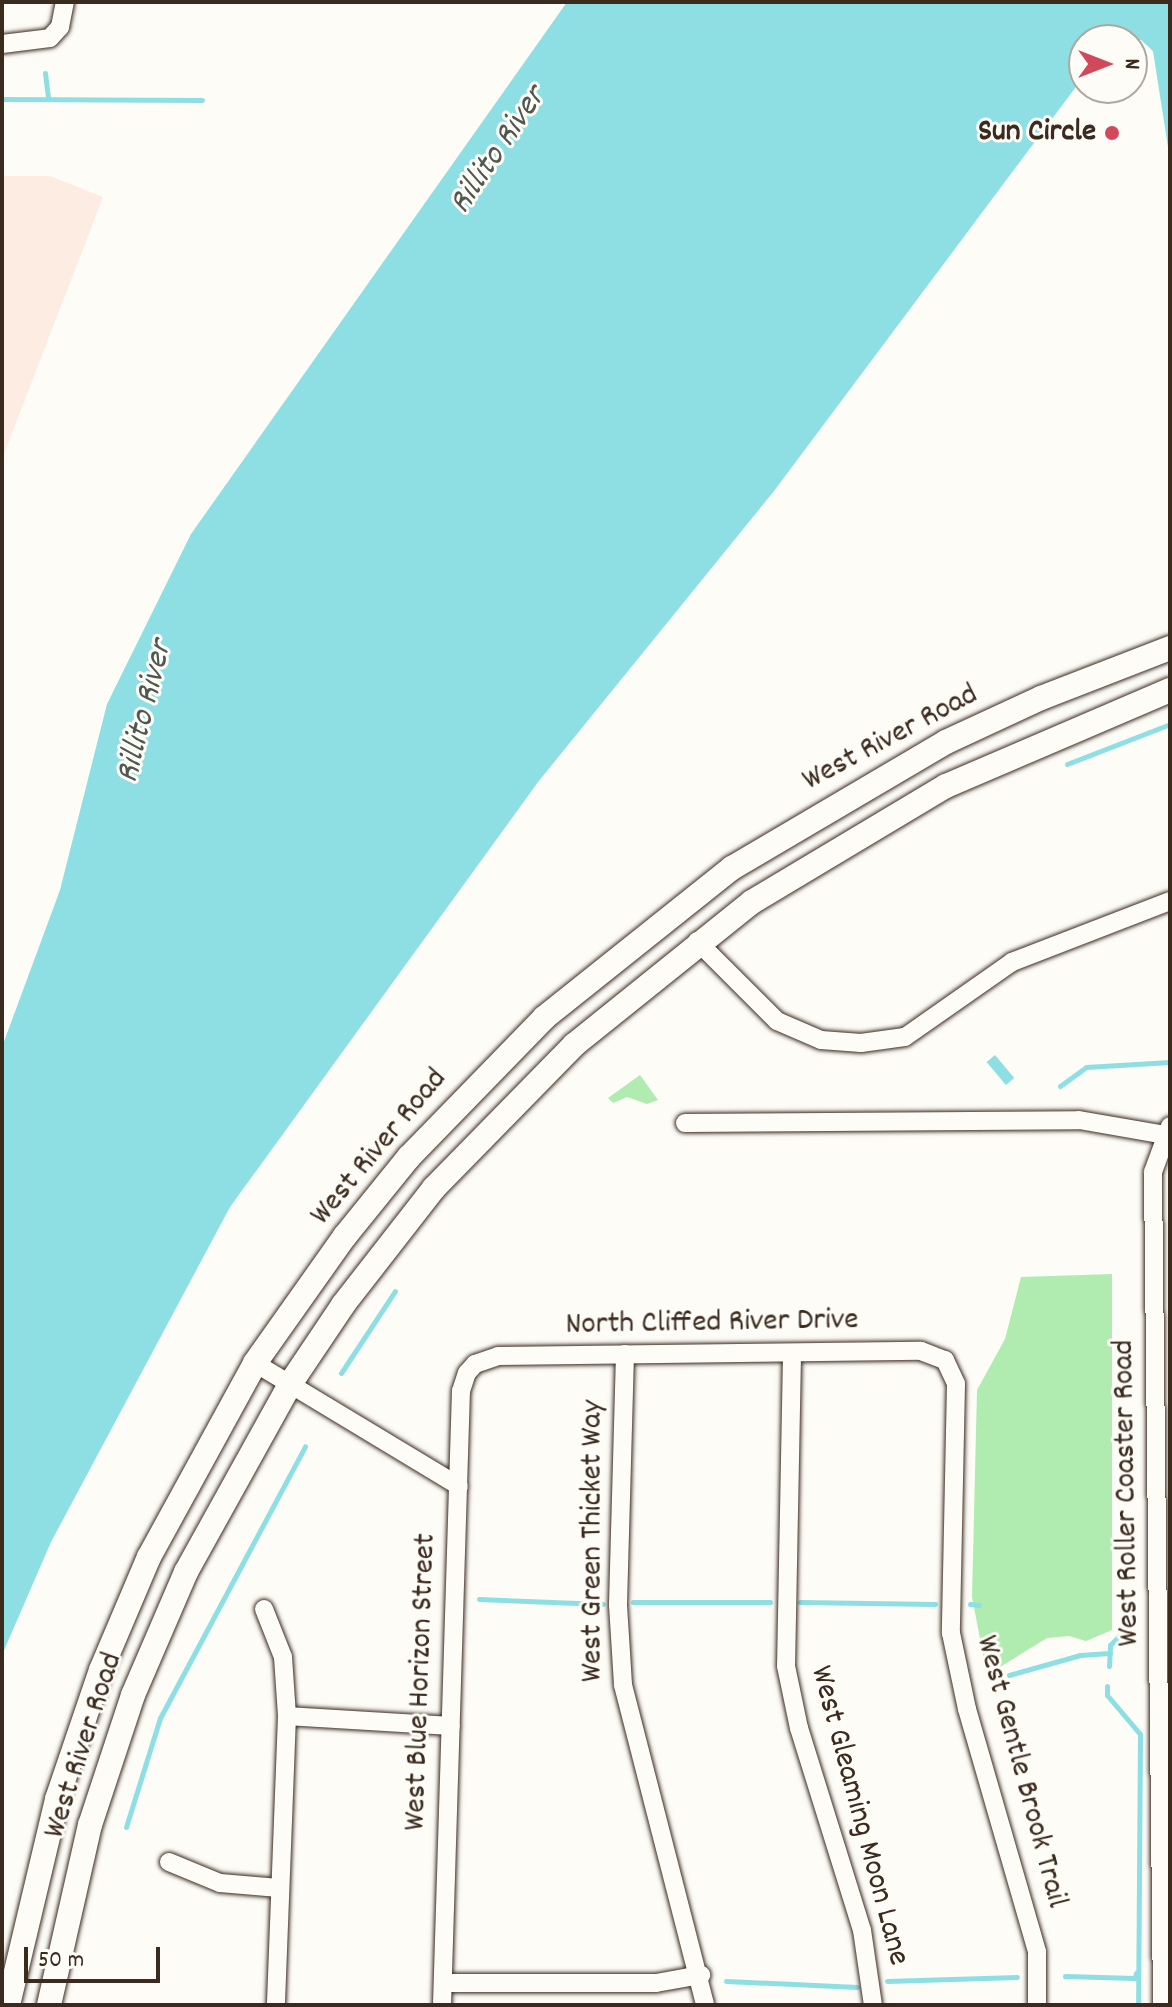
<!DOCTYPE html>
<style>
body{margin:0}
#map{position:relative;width:1172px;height:2007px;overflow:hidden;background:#fdfcf7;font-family:Dekko,sans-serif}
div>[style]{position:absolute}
.built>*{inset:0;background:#fdece1}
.green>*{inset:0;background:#b0ebb0}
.water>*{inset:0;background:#8ddfe4;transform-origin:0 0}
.stream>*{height:5px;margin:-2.5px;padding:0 2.5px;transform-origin:2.5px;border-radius:2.5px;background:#8ddfe4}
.roads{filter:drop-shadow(0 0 2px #3b2a1e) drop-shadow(0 0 2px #3b2a1e)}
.minor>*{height:18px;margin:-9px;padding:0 9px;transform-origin:9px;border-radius:9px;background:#fdfcf7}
.major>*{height:24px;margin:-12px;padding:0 12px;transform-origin:12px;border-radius:12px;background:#fdfcf7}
.dots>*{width:22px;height:22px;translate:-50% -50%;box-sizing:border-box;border:4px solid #fdfcf7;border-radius:50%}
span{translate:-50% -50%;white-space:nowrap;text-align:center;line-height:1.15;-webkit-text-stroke:6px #fdfcf7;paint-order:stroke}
.poi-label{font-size:32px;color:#3b2a1e;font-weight:700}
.right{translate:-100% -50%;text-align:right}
.street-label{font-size:32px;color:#3b2a1e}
.water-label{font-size:34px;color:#505750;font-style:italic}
.frame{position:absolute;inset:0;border:4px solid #3b2a1e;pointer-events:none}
.north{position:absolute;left:1068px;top:24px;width:80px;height:80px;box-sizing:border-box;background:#fdfcf7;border:2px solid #afa8a0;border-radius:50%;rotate:90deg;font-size:22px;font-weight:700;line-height:32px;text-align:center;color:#3b2a1e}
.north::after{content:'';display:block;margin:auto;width:28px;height:36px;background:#d1495b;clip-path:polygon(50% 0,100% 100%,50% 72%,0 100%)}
.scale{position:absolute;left:24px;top:1947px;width:136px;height:36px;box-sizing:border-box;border:4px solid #3b2a1e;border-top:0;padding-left:10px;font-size:24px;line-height:28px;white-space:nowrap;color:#3b2a1e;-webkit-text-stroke:6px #fdfcf7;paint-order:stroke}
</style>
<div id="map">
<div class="built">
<div style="clip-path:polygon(2px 176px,50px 176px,103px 197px,2px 459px)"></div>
<div style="clip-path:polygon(1170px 1186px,1170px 1680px,1168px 1680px)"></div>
</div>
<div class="green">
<div style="clip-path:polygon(640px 1075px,658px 1100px,647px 1104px,627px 1097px,613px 1103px,608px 1098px)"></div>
<div style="clip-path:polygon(1112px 1274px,1112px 1630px,1086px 1641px,1069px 1636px,1047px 1638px,987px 1675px,972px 1597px,977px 1390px,1005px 1339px,1021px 1277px)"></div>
</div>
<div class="water">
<div style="clip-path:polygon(567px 2px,1170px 2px,1170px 160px,1153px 51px,1141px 40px,1084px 40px,1084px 76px,774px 491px,538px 782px,230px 1207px,51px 1542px,2px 1655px,2px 1047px,60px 890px,107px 704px,191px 534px)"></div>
<div style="left:995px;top:1055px;width:30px;height:11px;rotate:50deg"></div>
</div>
<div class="stream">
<div style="left:45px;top:73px;width:26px;rotate:83deg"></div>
<div style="left:2px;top:99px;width:200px;rotate:0.3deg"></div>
<div style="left:1067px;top:764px;width:110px;rotate:-21.2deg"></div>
<div style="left:1060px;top:1086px;width:32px;rotate:-36deg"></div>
<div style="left:1086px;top:1067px;width:84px;rotate:-3.4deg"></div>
<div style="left:341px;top:1373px;width:98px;rotate:-56.6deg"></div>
<div style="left:479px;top:1599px;width:124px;rotate:2.3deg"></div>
<div style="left:633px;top:1602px;width:137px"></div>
<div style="left:800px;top:1602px;width:135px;rotate:0.8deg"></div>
<div style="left:970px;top:1604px;width:9px;rotate:6deg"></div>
<div style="left:1109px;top:1666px;width:21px;rotate:-87deg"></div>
<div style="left:1110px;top:1645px;width:20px;rotate:-45deg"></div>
<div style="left:1009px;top:1675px;width:74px;rotate:-15.7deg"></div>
<div style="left:1080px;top:1655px;width:30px;rotate:-4deg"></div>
<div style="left:1107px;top:1686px;width:9px;rotate:90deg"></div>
<div style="left:1107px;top:1695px;width:51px;rotate:49.8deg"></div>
<div style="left:1140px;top:1734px;width:271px;rotate:90.4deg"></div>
<div style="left:126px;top:1827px;width:114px;rotate:-72.7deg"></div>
<div style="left:160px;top:1718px;width:308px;rotate:-61.9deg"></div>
<div style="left:1065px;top:1976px;width:70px;rotate:1.6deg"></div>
<div style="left:1135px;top:1978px;width:5px;rotate:-79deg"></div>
<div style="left:726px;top:1981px;width:131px;rotate:2.6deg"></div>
<div style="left:887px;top:1981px;width:130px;rotate:-1.8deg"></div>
</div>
<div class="roads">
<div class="minor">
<div style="left:2px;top:44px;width:48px;rotate:-7.1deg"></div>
<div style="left:50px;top:38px;width:15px;rotate:-48deg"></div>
<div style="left:60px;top:27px;width:25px;rotate:-79deg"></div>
<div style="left:697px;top:941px;width:113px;rotate:45deg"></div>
<div style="left:777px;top:1021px;width:48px;rotate:23.4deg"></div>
<div style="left:821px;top:1040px;width:40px;rotate:4.3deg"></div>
<div style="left:861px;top:1043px;width:44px;rotate:-7.8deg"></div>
<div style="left:905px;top:1037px;width:131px;rotate:-35deg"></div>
<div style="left:1012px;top:962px;width:169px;rotate:-21.1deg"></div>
<div style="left:685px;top:1123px;width:394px;rotate:-0.4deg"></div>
<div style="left:1079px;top:1120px;width:87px;rotate:9.9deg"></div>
<div style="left:625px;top:1354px;width:251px;rotate:91.6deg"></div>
<div style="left:618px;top:1605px;width:80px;rotate:86.4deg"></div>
<div style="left:623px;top:1685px;width:330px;rotate:75.6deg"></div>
<div style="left:792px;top:1355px;width:311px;rotate:91.1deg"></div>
<div style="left:786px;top:1666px;width:63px;rotate:78.2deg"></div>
<div style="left:799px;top:1728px;width:212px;rotate:72.7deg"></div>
<div style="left:862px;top:1930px;width:76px;rotate:81.7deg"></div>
<div style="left:255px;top:1363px;width:238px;rotate:31.1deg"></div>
<div style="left:264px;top:1609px;width:52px;rotate:68.4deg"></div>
<div style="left:283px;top:1657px;width:59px;rotate:86.1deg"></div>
<div style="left:287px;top:1716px;width:289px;rotate:92.2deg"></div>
<div style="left:287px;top:1716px;width:164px;rotate:3.5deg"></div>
<div style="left:169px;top:1862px;width:55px;rotate:22.4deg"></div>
<div style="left:220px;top:1883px;width:59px;rotate:4.8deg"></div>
<div style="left:443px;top:1983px;width:213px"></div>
<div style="left:656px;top:1983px;width:46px;rotate:-10.1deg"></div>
<div style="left:442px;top:2005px;width:614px;rotate:-88.23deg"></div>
<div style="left:461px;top:1391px;width:19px;rotate:-72deg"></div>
<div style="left:467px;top:1373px;width:12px;rotate:-48deg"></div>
<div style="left:475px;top:1364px;width:24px;rotate:-19deg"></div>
<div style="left:498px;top:1356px;width:423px;rotate:-0.7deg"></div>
<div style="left:921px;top:1351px;width:26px;rotate:21deg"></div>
<div style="left:945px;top:1360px;width:26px;rotate:65deg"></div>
<div style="left:956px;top:1384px;width:249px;rotate:91.2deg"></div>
<div style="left:951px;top:1633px;width:78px;rotate:78.1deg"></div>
<div style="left:967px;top:1709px;width:253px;rotate:73.9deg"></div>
<div style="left:1037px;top:1952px;width:53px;rotate:90deg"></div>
<div style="left:1162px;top:2005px;width:833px;rotate:-90.62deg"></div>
<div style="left:1153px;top:1172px;width:49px;rotate:-69.7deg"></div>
</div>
<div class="major">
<div style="left:8px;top:2005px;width:212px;rotate:-76.6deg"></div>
<div style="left:57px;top:1799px;width:136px;rotate:-71.2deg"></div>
<div style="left:101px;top:1670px;width:123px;rotate:-67deg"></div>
<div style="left:149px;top:1557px;width:221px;rotate:-61.3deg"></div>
<div style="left:255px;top:1363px;width:156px;rotate:-54.7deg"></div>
<div style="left:345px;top:1236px;width:102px;rotate:-51deg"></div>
<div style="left:409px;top:1157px;width:194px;rotate:-45.8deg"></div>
<div style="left:544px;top:1018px;width:241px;rotate:-38.6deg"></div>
<div style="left:732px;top:868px;width:248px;rotate:-30.5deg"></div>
<div style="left:946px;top:742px;width:105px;rotate:-24.9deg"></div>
<div style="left:1041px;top:698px;width:138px;rotate:-21.2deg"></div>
<div style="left:49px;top:2005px;width:185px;rotate:-77.2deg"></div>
<div style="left:90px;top:1825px;width:137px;rotate:-71.7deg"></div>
<div style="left:133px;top:1695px;width:134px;rotate:-66.7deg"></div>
<div style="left:186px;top:1572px;width:215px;rotate:-61deg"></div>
<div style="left:290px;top:1384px;width:95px;rotate:-56.1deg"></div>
<div style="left:343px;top:1305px;width:148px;rotate:-52.1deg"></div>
<div style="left:434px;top:1188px;width:200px;rotate:-45.6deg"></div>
<div style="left:574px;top:1045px;width:228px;rotate:-38.8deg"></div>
<div style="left:752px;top:902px;width:226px;rotate:-30.9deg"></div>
<div style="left:946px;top:786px;width:244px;rotate:-23.2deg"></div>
</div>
</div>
<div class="dots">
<div style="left:1112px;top:133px;background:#d1495b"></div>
</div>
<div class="poi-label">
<span class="right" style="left:1096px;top:133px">Sun Circle</span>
</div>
<div class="street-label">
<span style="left:891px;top:739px;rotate:-28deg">West River Road</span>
<span style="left:380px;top:1148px;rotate:-50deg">West River Road</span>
<span style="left:712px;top:1324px;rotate:-1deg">North Cliffed River Drive</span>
<span style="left:1128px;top:1493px;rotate:-91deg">West Roller Coaster Road</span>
<span style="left:594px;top:1541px;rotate:-90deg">West Green Thicket Way</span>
<span style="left:422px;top:1682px;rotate:-88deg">West Blue Horizon Street</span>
<span style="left:85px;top:1746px;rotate:-72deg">West River Road</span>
<span style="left:1020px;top:1772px;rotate:75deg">West Gentle Brook Trail</span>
<span style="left:858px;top:1816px;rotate:75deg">West Gleaming Moon Lane</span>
</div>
<div class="water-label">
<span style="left:499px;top:151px;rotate:-56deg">Rillito River</span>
<span style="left:146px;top:712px;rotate:-76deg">Rillito River</span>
</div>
<div class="frame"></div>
<div class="north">N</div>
<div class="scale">50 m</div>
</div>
